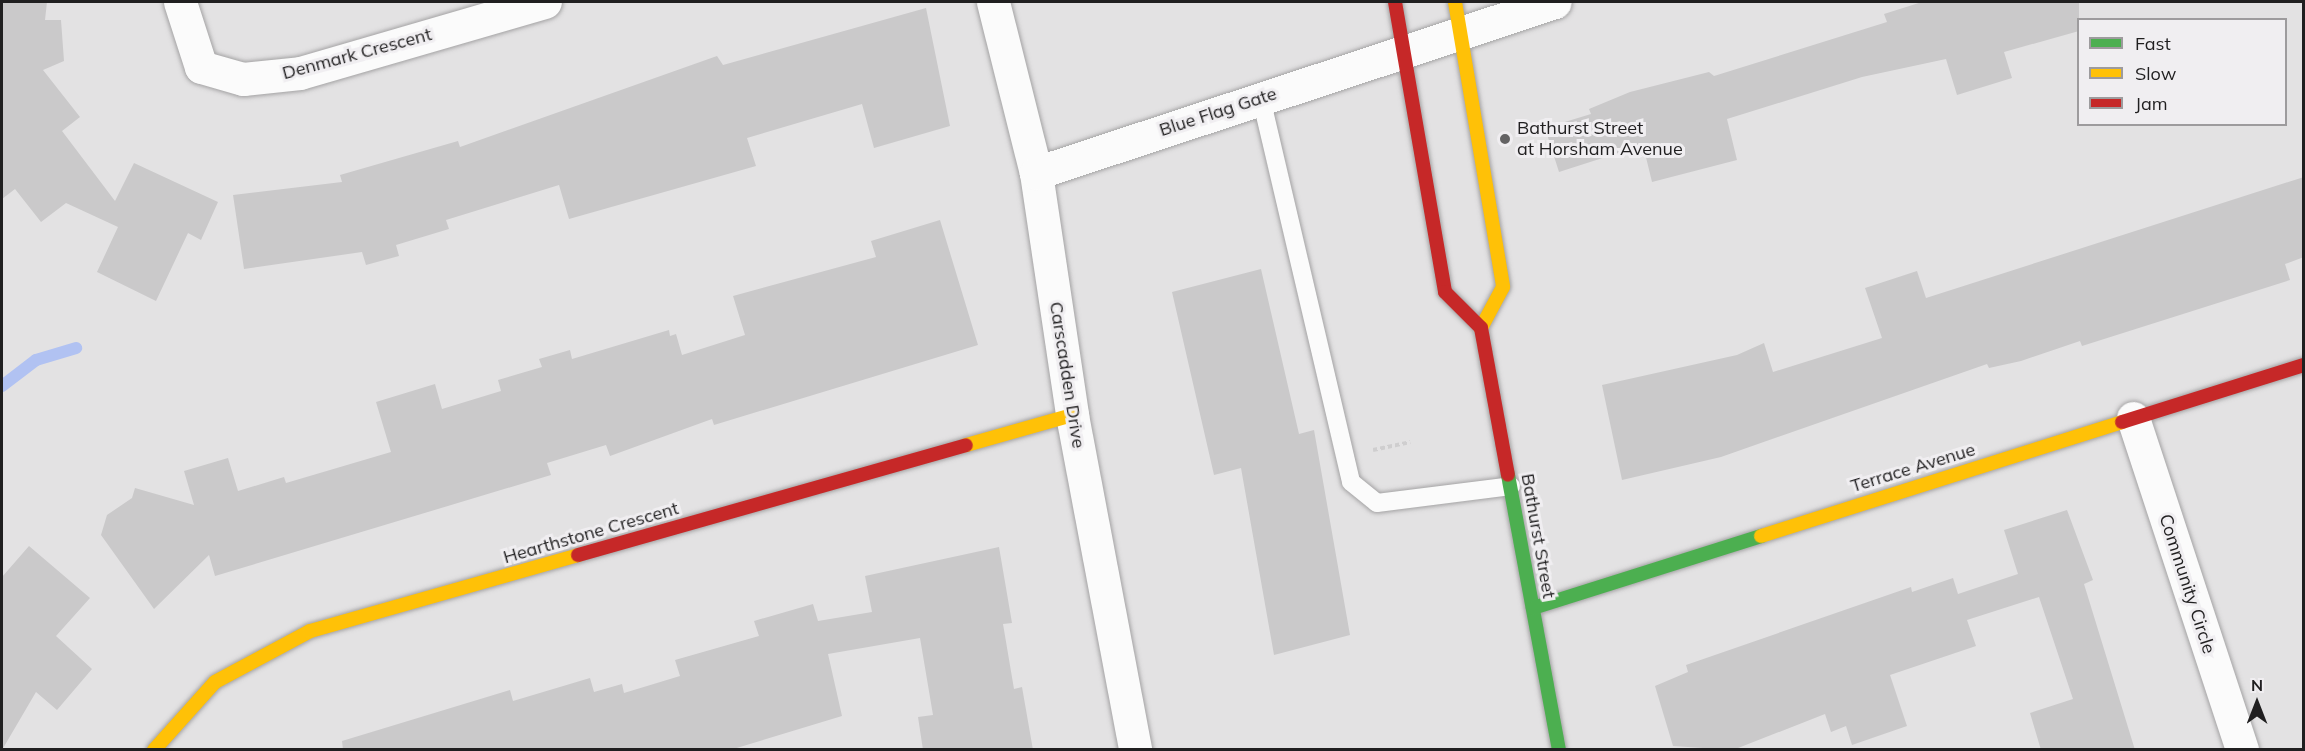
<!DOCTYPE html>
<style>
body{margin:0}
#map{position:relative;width:2305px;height:751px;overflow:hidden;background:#e3e2e3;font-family:Mulish,sans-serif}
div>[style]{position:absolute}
.stream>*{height:12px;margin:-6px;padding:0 6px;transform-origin:6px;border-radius:6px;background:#b1c2f2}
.building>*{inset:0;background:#cac9ca}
.path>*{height:4px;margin-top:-2px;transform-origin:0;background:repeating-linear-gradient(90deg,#cfcecf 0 4.5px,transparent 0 7.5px)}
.roads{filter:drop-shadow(0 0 2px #a4a3a4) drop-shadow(0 0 2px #a4a3a4)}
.lane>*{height:18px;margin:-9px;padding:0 9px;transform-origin:9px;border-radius:9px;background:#fbfbfb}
.street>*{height:33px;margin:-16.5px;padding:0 16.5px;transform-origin:16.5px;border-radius:16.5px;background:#fbfbfb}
.fast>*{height:14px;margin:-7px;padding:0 7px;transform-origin:7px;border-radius:7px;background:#4caf50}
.slow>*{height:14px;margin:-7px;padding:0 7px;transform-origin:7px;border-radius:7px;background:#ffc107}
.jam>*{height:14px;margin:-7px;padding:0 7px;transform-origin:7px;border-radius:7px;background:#c62828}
.dots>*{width:16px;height:16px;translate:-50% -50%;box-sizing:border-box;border:3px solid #f0eef1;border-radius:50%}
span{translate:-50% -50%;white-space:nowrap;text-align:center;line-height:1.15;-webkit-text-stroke:6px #f0eef1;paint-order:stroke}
.street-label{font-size:18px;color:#201f20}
.poi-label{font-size:18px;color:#201f20}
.left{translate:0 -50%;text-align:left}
.frame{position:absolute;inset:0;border:3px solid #201f20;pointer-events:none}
.legend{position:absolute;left:2077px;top:18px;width:210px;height:108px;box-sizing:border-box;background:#f0eef1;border:2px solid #9d9b9d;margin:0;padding:8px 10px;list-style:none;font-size:18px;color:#201f20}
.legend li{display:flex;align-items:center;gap:12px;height:30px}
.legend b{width:30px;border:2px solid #9d9b9d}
.north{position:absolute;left:2227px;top:673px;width:60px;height:60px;-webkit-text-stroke:4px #f0eef1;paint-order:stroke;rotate:0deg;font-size:16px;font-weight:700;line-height:24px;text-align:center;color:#201f20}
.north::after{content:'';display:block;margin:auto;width:21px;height:27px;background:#201f20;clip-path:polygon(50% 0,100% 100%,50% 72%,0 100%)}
</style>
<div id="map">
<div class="stream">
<div style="left:2px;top:386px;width:43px;rotate:-37.4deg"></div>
<div style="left:36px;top:360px;width:42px;rotate:-16.7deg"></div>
</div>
<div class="building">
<div style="clip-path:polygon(2px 2px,47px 2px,45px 20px,61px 20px,64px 61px,43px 70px,80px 117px,62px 131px,115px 201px,134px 163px,218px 202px,201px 240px,188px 233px,156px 301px,97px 272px,118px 227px,66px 203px,41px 222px,15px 189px,2px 199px)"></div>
<div style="clip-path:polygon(1922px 2px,2079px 2px,2079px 31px,2004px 52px,2012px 78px,1957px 95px,1946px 59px,1862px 77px,1727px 119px,1737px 160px,1652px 182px,1643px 145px,1559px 172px,1545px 128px,1591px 114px,1589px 109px,1630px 92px,1709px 72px,1714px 76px,1887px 22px,1884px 14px)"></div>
<div style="clip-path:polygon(926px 8px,950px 126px,874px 148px,862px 104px,747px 138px,756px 166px,569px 219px,559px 185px,446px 220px,449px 229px,396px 245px,399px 256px,366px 265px,362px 252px,244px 269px,233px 195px,342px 182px,340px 175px,458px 141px,460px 147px,717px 56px,723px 65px)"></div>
<div style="clip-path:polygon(2304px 177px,2304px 257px,2285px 264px,2290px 280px,2082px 346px,2080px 341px,2021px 361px,1989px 368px,1987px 364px,1721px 457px,1622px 480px,1602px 385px,1737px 355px,1764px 343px,1773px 372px,1882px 338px,1865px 288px,1917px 271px,1926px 298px)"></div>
<div style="clip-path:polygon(940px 220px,978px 345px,714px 425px,712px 419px,610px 456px,606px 445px,547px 463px,551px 475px,215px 576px,209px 555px,154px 609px,101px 535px,107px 515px,132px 498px,135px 488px,194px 505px,184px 471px,228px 458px,238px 491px,284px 477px,286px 483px,391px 452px,376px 402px,435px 384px,442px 409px,501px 391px,498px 380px,542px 367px,539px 359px,570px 350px,572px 359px,669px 330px,670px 336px,676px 334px,682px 355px,745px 335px,733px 296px,876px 257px,871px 241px)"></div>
<div style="clip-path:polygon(1261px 269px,1299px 434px,1314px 430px,1350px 635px,1274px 655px,1241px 468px,1214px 475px,1172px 292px)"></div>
<div style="clip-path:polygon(2067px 510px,2093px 580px,2084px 584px,2135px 750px,2041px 750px,2030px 713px,2073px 699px,2039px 597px,1967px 620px,1976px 646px,1890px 675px,1907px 726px,1852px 745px,1846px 726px,1831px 732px,1825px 714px,1733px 750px,1673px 746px,1655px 686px,1688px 672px,1686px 665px,1911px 587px,1912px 592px,1953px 578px,1958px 594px,2018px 574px,2004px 530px)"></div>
<div style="clip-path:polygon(29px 546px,90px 598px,56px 636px,92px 669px,57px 710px,36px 692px,2px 750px,2px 577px)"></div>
<div style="clip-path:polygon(999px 547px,1012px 623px,1003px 624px,1014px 689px,1022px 687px,1033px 750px,923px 750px,918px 717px,933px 715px,920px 638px,828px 654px,842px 716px,730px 750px,343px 750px,342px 741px,510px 690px,513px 701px,590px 678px,594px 692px,622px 684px,624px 693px,680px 676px,675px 660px,759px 636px,754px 621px,813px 604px,818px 621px,872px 612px,865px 576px)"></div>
</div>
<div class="path">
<div style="left:1373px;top:450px;width:38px;rotate:-12deg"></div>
</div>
<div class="roads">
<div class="lane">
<div style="left:1261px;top:98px;width:394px;rotate:76.8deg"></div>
<div style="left:1351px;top:482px;width:33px;rotate:39deg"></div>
<div style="left:1377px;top:503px;width:135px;rotate:-7.2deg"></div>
</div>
<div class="street">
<div style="left:180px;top:2px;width:68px;rotate:72.1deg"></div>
<div style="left:201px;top:67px;width:44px;rotate:15.9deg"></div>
<div style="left:243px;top:79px;width:57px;rotate:-6deg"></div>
<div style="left:300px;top:73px;width:255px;rotate:-16.2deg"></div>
<div style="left:993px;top:2px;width:176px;rotate:75.9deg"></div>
<div style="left:1036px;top:173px;width:245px;rotate:81.5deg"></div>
<div style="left:1072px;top:415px;width:341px;rotate:79.3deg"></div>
<div style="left:1036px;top:173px;width:546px;rotate:-18.24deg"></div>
<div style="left:2133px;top:418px;width:349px;rotate:71.8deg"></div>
</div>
<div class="fast">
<div style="left:1508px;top:475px;width:280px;rotate:79.5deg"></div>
<div style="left:1533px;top:608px;width:239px;rotate:-17.5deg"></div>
</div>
<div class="slow">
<div style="left:1455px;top:2px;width:289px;rotate:80.4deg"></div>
<div style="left:1503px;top:287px;width:47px;rotate:118.2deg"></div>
<div style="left:966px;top:445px;width:110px;rotate:-15.8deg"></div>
<div style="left:1761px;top:536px;width:379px;rotate:-17.5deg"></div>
<div style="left:154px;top:750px;width:91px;rotate:-48.1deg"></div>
<div style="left:215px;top:682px;width:108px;rotate:-28.2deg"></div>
<div style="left:310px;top:631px;width:279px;rotate:-15.8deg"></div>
</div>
<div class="jam">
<div style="left:1395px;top:2px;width:294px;rotate:80.2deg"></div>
<div style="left:1445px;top:292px;width:51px;rotate:45deg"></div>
<div style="left:1481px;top:328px;width:149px;rotate:79.6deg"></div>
<div style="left:2122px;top:422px;width:191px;rotate:-17.4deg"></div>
<div style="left:578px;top:555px;width:403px;rotate:-15.8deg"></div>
</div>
</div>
<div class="dots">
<div style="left:1505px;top:139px;background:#646364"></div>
</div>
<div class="street-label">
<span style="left:357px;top:54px;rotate:-15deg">Denmark Crescent</span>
<span style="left:1218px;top:112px;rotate:-18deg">Blue Flag Gate</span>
<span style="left:1067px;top:375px;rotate:81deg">Carscadden Drive</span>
<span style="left:1913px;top:468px;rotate:-17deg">Terrace Avenue</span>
<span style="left:591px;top:533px;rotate:-16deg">Hearthstone Crescent</span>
<span style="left:1538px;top:536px;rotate:80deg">Bathurst Street</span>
<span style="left:2187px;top:584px;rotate:72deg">Community Circle</span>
</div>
<div class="poi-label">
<span class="left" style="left:1517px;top:139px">Bathurst Street<br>at Horsham Avenue</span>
</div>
<div class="frame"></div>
<ul class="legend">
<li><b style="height:8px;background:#4caf50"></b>Fast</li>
<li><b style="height:8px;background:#ffc107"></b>Slow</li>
<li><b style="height:8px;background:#c62828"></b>Jam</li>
</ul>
<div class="north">N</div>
</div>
